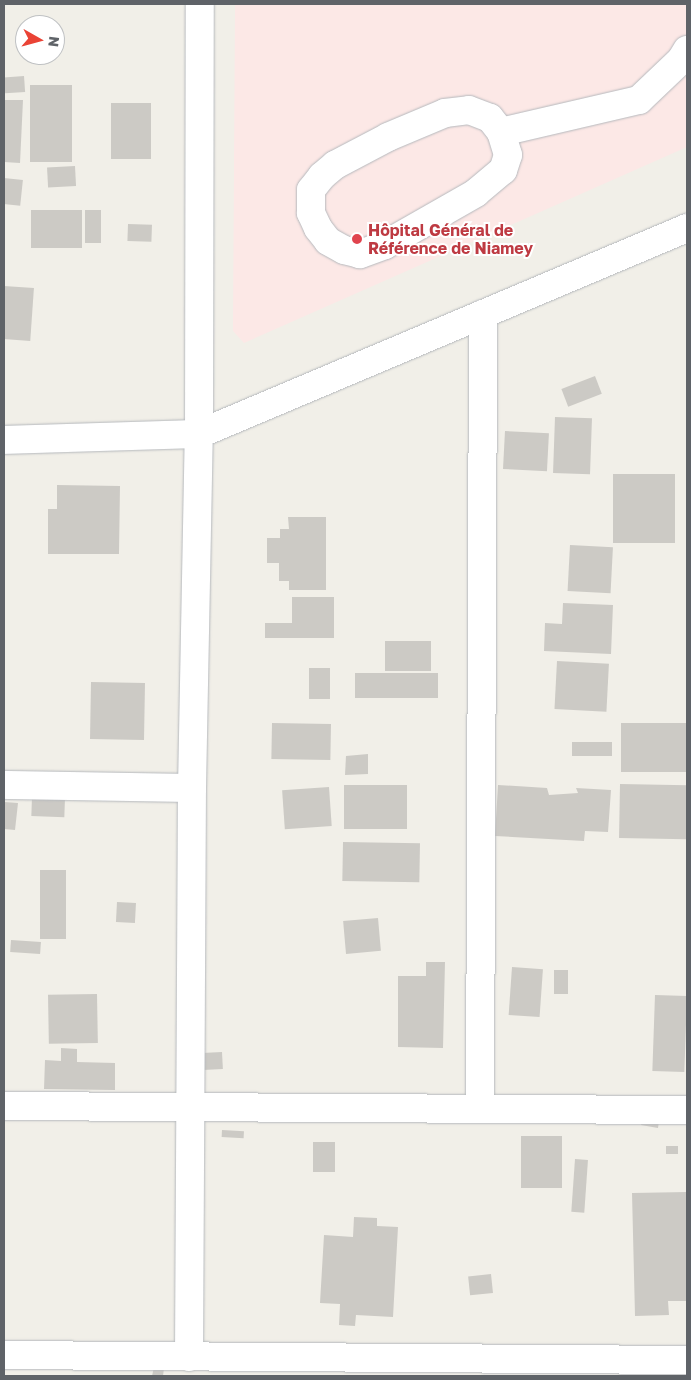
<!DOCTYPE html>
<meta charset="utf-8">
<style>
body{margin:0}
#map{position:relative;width:691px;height:1380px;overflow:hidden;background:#f1efe8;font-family:"Golos Text",sans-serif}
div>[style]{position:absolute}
.medical>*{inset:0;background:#fce8e6}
.building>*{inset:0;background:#cccac5;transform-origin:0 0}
.roads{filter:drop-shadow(0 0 1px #b5b8bc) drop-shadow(0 0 1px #b5b8bc)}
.minor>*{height:28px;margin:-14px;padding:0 14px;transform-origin:14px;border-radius:14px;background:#fff}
.dots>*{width:14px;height:14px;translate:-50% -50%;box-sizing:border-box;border:2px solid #fff;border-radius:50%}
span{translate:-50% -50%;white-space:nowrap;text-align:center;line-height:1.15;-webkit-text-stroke:4px #fff;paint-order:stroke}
.health-label{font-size:16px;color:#be3a42;font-weight:700}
.left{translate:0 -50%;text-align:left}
.frame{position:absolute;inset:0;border:5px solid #5f6368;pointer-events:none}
.north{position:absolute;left:15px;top:15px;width:50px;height:50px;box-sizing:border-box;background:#fff;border:1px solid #bfc1c3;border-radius:50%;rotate:97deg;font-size:14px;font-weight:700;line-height:20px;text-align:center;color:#5f6368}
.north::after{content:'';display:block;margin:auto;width:18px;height:22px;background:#ea4335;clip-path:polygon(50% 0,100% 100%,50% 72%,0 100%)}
</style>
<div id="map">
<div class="medical">
<div style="clip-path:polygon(235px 4px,687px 4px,687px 147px,244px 343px,233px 331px)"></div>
</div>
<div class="building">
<div style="left:24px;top:76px;width:16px;height:20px;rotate:86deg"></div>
<div style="left:30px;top:85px;width:42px;height:77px"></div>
<div style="clip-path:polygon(4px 100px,23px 100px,20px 163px,4px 162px)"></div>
<div style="left:111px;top:103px;width:40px;height:56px"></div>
<div style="left:75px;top:166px;width:20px;height:28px;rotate:87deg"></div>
<div style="left:4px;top:178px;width:19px;height:26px;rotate:6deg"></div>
<div style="left:31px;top:210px;width:51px;height:38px"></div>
<div style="left:85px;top:210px;width:16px;height:33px"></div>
<div style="left:128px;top:224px;width:24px;height:17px;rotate:2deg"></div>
<div style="left:4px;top:286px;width:30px;height:53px;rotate:4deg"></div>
<div style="left:595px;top:376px;width:19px;height:36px;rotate:69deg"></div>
<div style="left:555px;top:417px;width:37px;height:56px;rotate:2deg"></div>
<div style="left:505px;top:431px;width:44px;height:38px;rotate:3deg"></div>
<div style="left:613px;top:474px;width:62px;height:69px"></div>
<div style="clip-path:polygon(57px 485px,120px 486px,119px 554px,48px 554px,48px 509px,57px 509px)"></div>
<div style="clip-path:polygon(288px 517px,326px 517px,326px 590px,289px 590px,289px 581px,279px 581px,279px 563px,267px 563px,267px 538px,280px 538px,280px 529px,289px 529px)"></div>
<div style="left:570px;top:545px;width:43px;height:46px;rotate:3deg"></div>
<div style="clip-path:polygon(292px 597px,334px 597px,334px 638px,265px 638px,265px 623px,292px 623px)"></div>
<div style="clip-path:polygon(563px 603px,613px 605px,611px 654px,544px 651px,545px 623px,562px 624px)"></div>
<div style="left:385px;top:641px;width:46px;height:30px"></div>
<div style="left:557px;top:661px;width:52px;height:48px;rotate:3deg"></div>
<div style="left:330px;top:668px;width:31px;height:21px;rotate:90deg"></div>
<div style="left:355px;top:673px;width:83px;height:25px"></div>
<div style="left:145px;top:683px;width:57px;height:54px;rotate:91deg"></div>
<div style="left:272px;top:723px;width:59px;height:36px;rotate:1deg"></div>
<div style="left:621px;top:723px;width:66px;height:49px"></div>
<div style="left:572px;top:742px;width:40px;height:14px"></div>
<div style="clip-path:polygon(368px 754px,368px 774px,345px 775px,346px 756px)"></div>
<div style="left:620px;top:784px;width:67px;height:54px;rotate:1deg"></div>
<div style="left:407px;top:785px;width:44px;height:63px;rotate:90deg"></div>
<div style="clip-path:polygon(498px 785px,547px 788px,549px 795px,578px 793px,576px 788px,611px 790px,608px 832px,585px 831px,584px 841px,495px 836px)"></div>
<div style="left:329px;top:787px;width:39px;height:47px;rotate:86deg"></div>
<div style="left:32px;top:797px;width:33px;height:19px;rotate:2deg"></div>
<div style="clip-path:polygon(4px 802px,18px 803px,15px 830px,4px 829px)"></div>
<div style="left:343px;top:842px;width:77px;height:39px;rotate:1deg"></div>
<div style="left:40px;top:870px;width:26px;height:69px"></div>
<div style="left:117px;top:902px;width:19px;height:20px;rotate:3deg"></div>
<div style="left:378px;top:918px;width:33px;height:35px;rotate:85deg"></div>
<div style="left:11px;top:940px;width:30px;height:12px;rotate:4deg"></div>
<div style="clip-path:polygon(426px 962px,445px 962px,443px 1048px,398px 1047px,398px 976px,426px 976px)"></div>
<div style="left:512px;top:967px;width:31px;height:48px;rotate:4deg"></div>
<div style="left:554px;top:970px;width:14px;height:24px"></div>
<div style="left:97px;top:994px;width:49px;height:49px;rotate:89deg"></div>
<div style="left:655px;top:995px;width:32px;height:76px;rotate:2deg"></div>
<div style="clip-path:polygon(61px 1048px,77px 1049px,77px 1062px,115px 1063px,115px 1090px,44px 1089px,45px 1060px,61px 1061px)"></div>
<div style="left:222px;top:1052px;width:17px;height:20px;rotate:87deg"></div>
<div style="clip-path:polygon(643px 1117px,659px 1121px,658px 1128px,641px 1125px)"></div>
<div style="left:222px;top:1130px;width:22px;height:7px;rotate:3deg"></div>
<div style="left:521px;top:1136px;width:41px;height:52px"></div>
<div style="left:313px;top:1142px;width:22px;height:30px"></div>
<div style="left:666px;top:1146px;width:12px;height:8px"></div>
<div style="left:575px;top:1159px;width:13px;height:53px;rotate:4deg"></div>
<div style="clip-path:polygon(687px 1192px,687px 1301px,668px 1301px,669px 1315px,635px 1316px,632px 1193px)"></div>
<div style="clip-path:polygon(354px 1217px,377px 1218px,377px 1226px,398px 1227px,393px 1317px,356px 1315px,355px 1326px,339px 1325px,340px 1304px,320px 1303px,324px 1235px,353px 1237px)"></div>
<div style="left:491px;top:1274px;width:19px;height:23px;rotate:84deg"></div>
<div style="clip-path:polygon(154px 1367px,164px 1368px,163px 1376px,152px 1376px)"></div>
</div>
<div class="roads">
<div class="minor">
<div style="left:469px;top:110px;width:22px;rotate:21deg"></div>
<div style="left:490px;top:118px;width:18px;rotate:52deg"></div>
<div style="left:501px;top:132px;width:24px;rotate:73deg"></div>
<div style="left:508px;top:155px;width:16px;rotate:108deg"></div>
<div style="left:503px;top:170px;width:35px;rotate:140deg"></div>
<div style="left:476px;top:193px;width:105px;rotate:150.3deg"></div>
<div style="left:385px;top:245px;width:27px;rotate:160deg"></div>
<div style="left:360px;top:254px;width:16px;rotate:-166deg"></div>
<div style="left:344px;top:250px;width:18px;rotate:-151deg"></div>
<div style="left:328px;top:241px;width:16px;rotate:-128deg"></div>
<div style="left:318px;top:228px;width:17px;rotate:-115deg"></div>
<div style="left:311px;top:213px;width:23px;rotate:-90deg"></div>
<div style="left:311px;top:190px;width:18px;rotate:-52deg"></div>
<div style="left:322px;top:176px;width:17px;rotate:-40deg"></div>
<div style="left:335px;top:165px;width:60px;rotate:-27.8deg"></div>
<div style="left:388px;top:137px;width:62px;rotate:-22.8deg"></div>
<div style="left:445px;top:113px;width:24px;rotate:-7deg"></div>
<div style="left:501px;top:132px;width:142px;rotate:-13.1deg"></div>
<div style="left:639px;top:100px;width:58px;rotate:-43.6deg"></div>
<div style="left:681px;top:60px;width:12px;rotate:-59deg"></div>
<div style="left:4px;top:440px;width:195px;rotate:-1.8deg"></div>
<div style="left:199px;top:434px;width:530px;rotate:-22.89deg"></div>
<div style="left:4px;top:785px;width:188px;rotate:0.9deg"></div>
<div style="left:4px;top:1106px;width:683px;rotate:0.34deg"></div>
<div style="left:480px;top:1109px;width:795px;rotate:-89.78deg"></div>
<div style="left:4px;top:1355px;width:683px;rotate:0.42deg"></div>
<div style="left:189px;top:1357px;width:569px;rotate:-89.7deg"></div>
<div style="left:192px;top:788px;width:354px;rotate:-88.9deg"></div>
<div style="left:199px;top:434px;width:430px;rotate:-89.9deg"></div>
</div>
</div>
<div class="dots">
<div style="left:357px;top:239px;background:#e0444e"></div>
</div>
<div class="health-label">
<span class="left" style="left:368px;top:239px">Hôpital Général de<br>Référence de Niamey</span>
</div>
<div class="frame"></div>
<div class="north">N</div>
</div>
